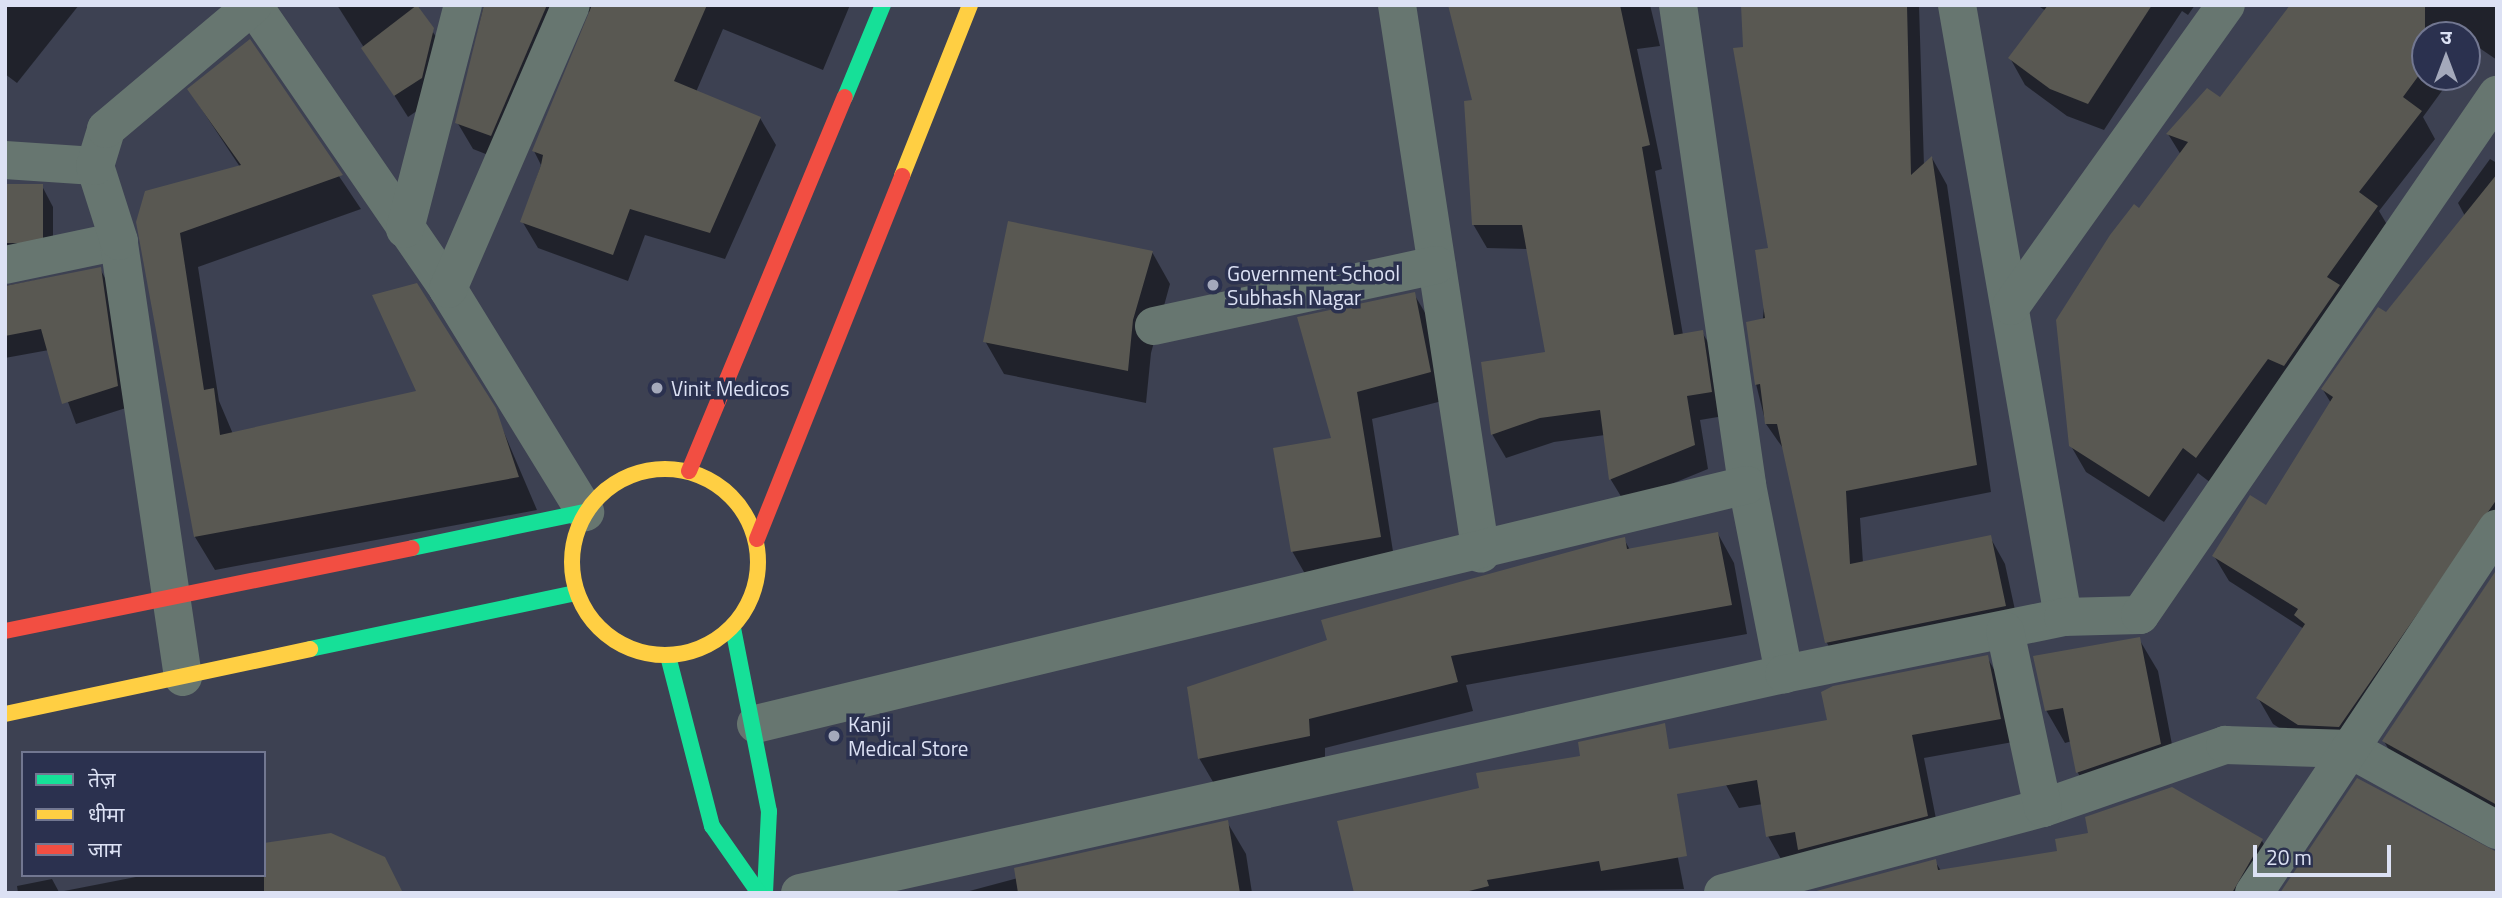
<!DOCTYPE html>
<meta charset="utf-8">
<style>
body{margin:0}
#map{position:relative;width:2502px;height:898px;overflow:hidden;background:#3d4152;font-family:"Titillium Web","Noto Sans Devanagari",sans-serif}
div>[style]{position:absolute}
.shadow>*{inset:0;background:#0007}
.building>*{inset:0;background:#595852;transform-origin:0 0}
.street>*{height:38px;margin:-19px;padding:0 19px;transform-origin:19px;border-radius:19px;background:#677670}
.fast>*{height:16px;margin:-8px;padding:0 8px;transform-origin:8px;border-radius:8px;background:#16e098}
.slow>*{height:16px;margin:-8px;padding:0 8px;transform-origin:8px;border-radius:8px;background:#ffcf43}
.slow>.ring{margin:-8px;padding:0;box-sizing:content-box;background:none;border:16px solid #ffcf43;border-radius:50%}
.jam>*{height:16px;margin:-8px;padding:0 8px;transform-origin:8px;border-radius:8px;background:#f24e42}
.dots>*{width:19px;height:19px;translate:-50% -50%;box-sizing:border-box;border:4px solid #2b314f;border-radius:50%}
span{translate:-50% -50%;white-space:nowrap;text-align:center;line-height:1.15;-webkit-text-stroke:7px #2b314f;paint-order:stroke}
.poi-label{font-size:21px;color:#dce1f4}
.left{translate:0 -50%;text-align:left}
.frame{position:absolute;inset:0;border:7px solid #dce1f4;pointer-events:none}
.legend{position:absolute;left:21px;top:751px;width:245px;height:126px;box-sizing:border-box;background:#2b314f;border:2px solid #727791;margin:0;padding:9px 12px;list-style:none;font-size:21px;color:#dce1f4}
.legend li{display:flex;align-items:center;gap:14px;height:35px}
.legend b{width:35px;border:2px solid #727791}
.north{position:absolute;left:2411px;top:21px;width:70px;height:70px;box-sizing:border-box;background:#2b314f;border:2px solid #727791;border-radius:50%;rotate:0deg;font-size:19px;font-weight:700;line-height:28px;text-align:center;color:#dce1f4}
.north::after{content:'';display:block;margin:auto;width:24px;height:32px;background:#a4a9bb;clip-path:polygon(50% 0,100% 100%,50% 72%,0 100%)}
.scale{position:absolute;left:2253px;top:845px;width:138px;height:32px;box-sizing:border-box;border:4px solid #dce1f4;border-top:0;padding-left:9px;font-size:21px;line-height:24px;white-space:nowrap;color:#dce1f4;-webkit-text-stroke:5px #2b314f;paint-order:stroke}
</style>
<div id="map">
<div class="shadow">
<div style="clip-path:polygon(5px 5px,79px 5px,17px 83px,5px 74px)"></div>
<div style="clip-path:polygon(337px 5px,414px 5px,446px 51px,433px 100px,408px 117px)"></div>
<div style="clip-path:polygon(484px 5px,850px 5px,823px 70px,723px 29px,696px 92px,760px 118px,776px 145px,725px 259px,645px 235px,628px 281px,538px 248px,522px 221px,541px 165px,534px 151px,590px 12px,573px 15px,506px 162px,473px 149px,457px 122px)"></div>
<div style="clip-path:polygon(1450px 5px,1650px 5px,1660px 46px,1637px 49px,1662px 169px,1655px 171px,1683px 335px,1702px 332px,1716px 356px,1724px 416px,1700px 420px,1708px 469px,1625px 503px,1611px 480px,1605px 435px,1554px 442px,1506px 458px,1492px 434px,1547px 353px,1528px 249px,1487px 248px,1473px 224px,1474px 102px)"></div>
<div style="clip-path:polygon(1743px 5px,1919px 5px,1924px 166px,1932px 158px,1947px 185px,1991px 492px,1860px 518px,1863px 563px,1990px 537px,2005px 564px,2020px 633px,1842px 670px,1827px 643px,1785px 451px,1766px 424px,1756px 384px,1770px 250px,1735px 49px,1745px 48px)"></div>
<div style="clip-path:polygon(2037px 5px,2195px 5px,2188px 15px,2182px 11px,2104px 130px,2067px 116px,2025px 85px,2010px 58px,2046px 11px)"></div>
<div style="clip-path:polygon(2292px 5px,2497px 5px,2497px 60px,2475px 45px,2467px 56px,2467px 35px,2425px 35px,2425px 77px,2452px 77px,2423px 117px,2435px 139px,2379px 211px,2392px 233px,2211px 483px,2198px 473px,2164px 522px,2086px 472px,2071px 446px,2139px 211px,2181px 155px,2168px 134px,2220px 99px)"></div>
<div style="clip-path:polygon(249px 42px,361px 209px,198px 267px,219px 401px,233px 434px,494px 409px,537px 510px,215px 570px,195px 537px,138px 222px,240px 167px,189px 90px)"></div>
<div style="clip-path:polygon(2490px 159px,2497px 163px,2497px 540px,2353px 752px,2314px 750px,2273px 724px,2258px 698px,2304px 629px,2229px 581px,2214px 556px,2266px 508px,2331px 403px,2323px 390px,2465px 216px,2458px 203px)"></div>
<div style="clip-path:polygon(5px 186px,42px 186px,53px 207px,53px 255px,5px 270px)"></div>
<div style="clip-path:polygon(1152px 252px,1170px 284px,1151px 353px,1146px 403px,1004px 374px,985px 341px)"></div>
<div style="clip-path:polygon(100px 269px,112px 290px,129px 407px,76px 424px,49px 350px,5px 358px,5px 286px)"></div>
<div style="clip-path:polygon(1414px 294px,1430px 321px,1446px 400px,1372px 419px,1395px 564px,1308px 579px,1292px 551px,1334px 439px,1299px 319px)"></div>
<div style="clip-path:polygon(1718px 534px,1734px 563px,1747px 634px,1466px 685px,1473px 711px,1325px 748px,1325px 764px,1216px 787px,1199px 758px,1624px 539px,1630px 550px)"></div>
<div style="clip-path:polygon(2497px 572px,2497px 821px,2398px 767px,2384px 741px)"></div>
<div style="clip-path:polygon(2139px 639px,2158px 671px,2178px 776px,2096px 805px,2078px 773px,2072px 741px,2065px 743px,2046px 710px)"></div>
<div style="clip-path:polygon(1987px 657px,2000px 680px,2013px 742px,1924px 758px,1940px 839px,1781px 859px,1768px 836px,1763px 804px,1739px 808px,1726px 785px,1829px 722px)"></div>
<div style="clip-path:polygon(1659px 760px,1684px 889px,1356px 893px,1481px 789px)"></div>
<div style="clip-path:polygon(2172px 788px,2262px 841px,2277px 866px,2261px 893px,1816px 893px,1935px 861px,1941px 871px,2059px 852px)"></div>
<div style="clip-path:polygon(1227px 822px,1246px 854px,1252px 893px,962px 893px)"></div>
<div style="clip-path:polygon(146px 875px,264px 875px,402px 893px,18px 893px,17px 886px,52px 879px,59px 892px)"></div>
</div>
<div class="building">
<div style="clip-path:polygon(417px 5px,434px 28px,422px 78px,394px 96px,361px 48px)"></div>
<div style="clip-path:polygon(484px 5px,547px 5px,491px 136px,455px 123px)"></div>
<div style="clip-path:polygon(592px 5px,707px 5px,674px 81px,761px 117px,710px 233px,630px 209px,613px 255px,520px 222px,541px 165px,543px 155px,532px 151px)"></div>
<div style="clip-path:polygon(1448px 5px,1620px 5px,1650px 145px,1642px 147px,1674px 335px,1703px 330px,1712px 392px,1687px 396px,1695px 445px,1609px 480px,1600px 410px,1540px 418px,1491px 435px,1481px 362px,1545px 352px,1522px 225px,1472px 225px,1464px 101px,1472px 100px)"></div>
<div style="clip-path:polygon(1741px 5px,1907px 5px,1911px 175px,1932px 156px,1977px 465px,1846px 491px,1850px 564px,1991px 535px,2006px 606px,1825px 643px,1777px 424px,1765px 424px,1760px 384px,1755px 385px,1746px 322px,1765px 318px,1755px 250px,1768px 248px,1733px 48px,1743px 47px)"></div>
<div style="clip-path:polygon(2048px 5px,2152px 5px,2088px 104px,2050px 89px,2008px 58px)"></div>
<div style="clip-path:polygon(2290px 5px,2425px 5px,2425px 67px,2403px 97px,2422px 111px,2359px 192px,2378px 206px,2327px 277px,2340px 285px,2284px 366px,2268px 359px,2196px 458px,2183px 448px,2149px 497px,2069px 446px,2056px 320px,2110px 235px,2134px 204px,2139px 208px,2188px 142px,2166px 134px,2207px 88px,2220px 97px)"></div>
<div style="clip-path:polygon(250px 39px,343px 175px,180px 233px,204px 390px,214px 388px,220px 435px,416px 391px,372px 295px,417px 283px,496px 408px,519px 477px,194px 537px,136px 222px,145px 191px,241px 165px,187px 89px)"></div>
<div style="clip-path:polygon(2497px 174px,2497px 499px,2339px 727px,2298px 725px,2256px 698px,2305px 624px,2294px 615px,2298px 609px,2212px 556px,2250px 495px,2266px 505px,2333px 397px,2321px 389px,2378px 307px,2386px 312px)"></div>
<div style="left:5px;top:184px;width:38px;height:59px"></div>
<div style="clip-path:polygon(1008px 221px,1153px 251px,1133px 320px,1128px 371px,983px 342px)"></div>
<div style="clip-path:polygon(101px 267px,118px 386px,62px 404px,41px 329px,5px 336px,5px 286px)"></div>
<div style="clip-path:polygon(1415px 292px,1431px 372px,1357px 392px,1381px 537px,1291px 552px,1273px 448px,1331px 438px,1297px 317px)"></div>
<div style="clip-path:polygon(1718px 532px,1732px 605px,1451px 656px,1458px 682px,1309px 719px,1310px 736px,1198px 759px,1187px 687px,1327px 640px,1321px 620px,1616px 539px,1625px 537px,1627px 549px)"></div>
<div style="clip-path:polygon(2497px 569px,2497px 805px,2382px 741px)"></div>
<div style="clip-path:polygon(2140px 637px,2161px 744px,2076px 773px,2063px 708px,2045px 711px,2033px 656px)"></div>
<div style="clip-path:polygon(1988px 655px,2001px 719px,1912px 735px,1928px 816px,1798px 850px,1795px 832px,1766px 837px,1757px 780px,1677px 794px,1687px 856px,1601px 871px,1599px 861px,1487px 880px,1489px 886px,1461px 893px,1354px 893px,1337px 821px,1479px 788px,1476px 773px,1580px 756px,1578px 742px,1657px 725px,1665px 723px,1669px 749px,1827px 720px,1821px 692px,1833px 686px)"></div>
<div style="clip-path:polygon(2357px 778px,2497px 852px,2497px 893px,2280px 893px)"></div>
<div style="clip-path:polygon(2172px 787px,2263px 839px,2232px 893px,1809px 893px,1936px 859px,1938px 870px,2057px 851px,2055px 839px,2088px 833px,2085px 817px)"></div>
<div style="clip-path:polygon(1228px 820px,1240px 893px,1018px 893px,1014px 868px)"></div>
<div style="clip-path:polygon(331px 833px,385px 857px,403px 893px,264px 893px,264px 843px)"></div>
</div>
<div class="street">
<div style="left:253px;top:5px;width:345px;rotate:55.5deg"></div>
<div style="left:448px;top:289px;width:262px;rotate:58.4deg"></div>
<div style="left:1397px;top:5px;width:555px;rotate:81.3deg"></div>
<div style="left:1678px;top:5px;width:485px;rotate:81.8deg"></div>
<div style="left:1747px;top:485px;width:193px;rotate:78.9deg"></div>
<div style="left:1957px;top:5px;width:621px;rotate:80.17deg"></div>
<div style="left:5px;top:160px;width:90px;rotate:3.8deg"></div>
<div style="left:405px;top:229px;width:231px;rotate:-75.5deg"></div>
<div style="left:5px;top:265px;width:116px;rotate:-11.9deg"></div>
<div style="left:448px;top:289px;width:309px;rotate:-66.6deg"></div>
<div style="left:2011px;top:306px;width:370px;rotate:-54.5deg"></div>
<div style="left:1154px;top:326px;width:289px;rotate:-12.2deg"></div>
<div style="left:183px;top:677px;width:441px;rotate:-98.4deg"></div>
<div style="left:119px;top:241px;width:79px;rotate:-107.7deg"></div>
<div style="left:95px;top:166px;width:39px;rotate:-73deg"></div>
<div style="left:106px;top:129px;width:192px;rotate:-40.1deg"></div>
<div style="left:756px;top:724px;width:1019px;rotate:-13.56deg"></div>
<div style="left:2043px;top:808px;width:193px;rotate:-19.1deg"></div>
<div style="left:2225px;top:745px;width:125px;rotate:1.8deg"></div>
<div style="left:2350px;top:749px;width:168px;rotate:28.9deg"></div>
<div style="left:800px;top:893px;width:1008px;rotate:-12.55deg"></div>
<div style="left:1784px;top:674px;width:285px;rotate:-11.5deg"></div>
<div style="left:2063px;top:617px;width:77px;rotate:-1.5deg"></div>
<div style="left:2140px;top:615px;width:631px;rotate:-55.53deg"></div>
<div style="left:1723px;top:893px;width:331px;rotate:-14.9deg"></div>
<div style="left:2043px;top:808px;width:181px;rotate:-102.1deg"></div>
<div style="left:2254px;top:893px;width:438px;rotate:-56.3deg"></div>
</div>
<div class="fast">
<div style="left:845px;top:97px;width:100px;rotate:-67.6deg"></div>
<div style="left:412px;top:548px;width:177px;rotate:-11.8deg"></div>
<div style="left:733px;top:628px;width:187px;rotate:78.9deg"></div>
<div style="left:769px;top:811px;width:82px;rotate:92.8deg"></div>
<div style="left:310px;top:649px;width:272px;rotate:-11.9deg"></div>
<div style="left:668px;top:656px;width:176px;rotate:75.5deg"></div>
<div style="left:712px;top:826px;width:82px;rotate:55deg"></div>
</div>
<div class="slow">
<div style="left:902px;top:176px;width:184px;rotate:-68.3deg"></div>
<div class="ring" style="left:572px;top:469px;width:170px;height:170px"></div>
<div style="left:5px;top:714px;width:312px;rotate:-12deg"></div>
</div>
<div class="jam">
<div style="left:689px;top:471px;width:405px;rotate:-67.4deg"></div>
<div style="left:757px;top:539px;width:391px;rotate:-68.2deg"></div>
<div style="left:5px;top:631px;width:415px;rotate:-11.5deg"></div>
</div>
<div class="dots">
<div style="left:1213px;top:285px;background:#a4a9bb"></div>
<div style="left:657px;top:388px;background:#a4a9bb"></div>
<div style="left:834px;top:736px;background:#a4a9bb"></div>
</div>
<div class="poi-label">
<span class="left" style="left:1227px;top:285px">Government School<br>Subhash Nagar</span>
<span class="left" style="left:671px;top:388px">Vinit Medicos</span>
<span class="left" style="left:848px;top:736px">Kanji<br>Medical Store</span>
</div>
<div class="frame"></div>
<ul class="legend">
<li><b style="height:9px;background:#16e098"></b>तेज़</li>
<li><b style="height:9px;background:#ffcf43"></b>धीमा</li>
<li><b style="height:9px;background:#f24e42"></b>जाम</li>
</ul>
<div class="north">उ</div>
<div class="scale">20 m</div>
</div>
